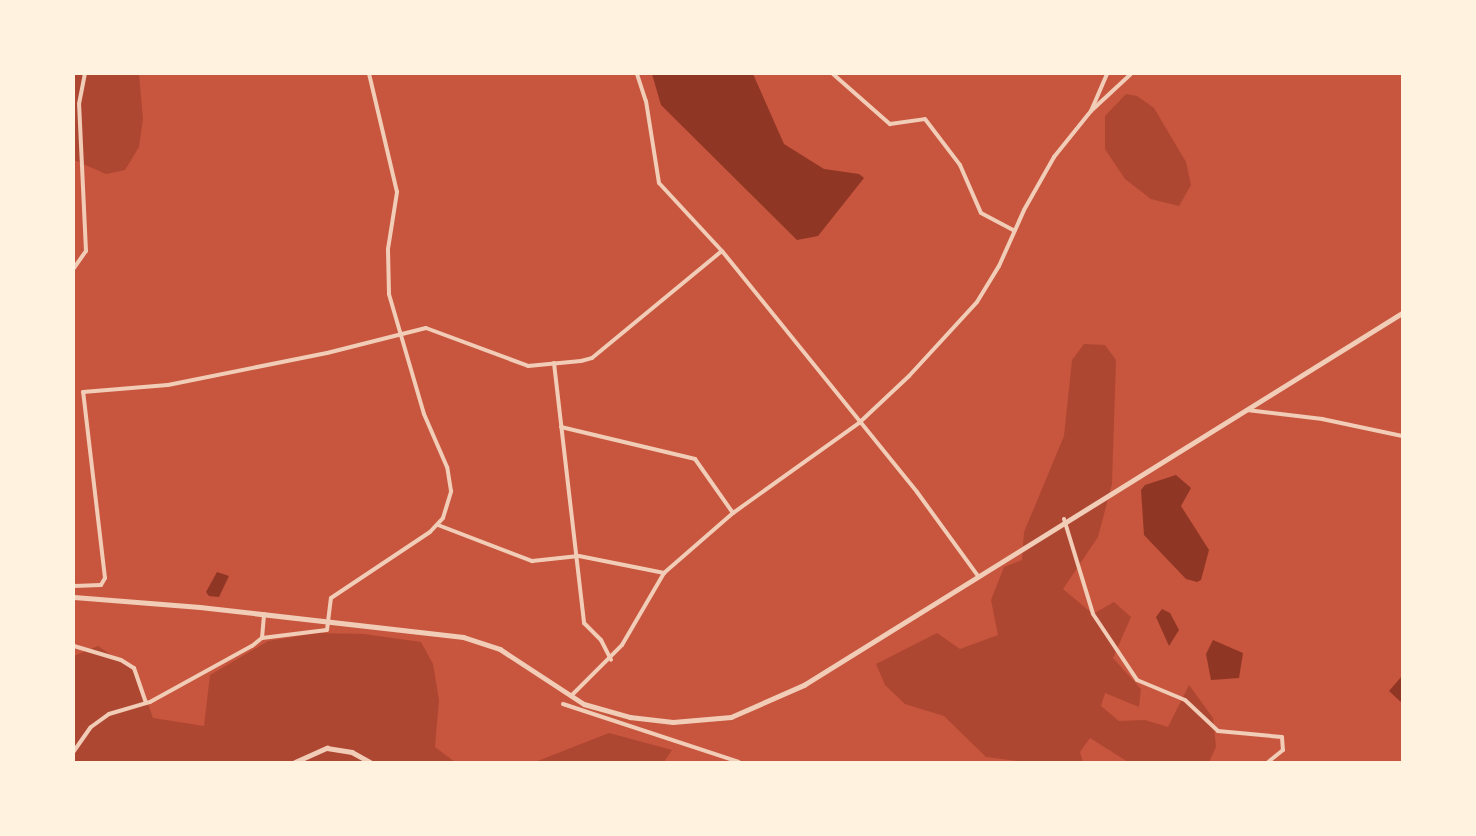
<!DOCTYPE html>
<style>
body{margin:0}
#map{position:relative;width:1476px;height:836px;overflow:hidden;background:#c8553d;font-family:"Open Sans",sans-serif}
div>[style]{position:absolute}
.green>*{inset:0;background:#ae4732}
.water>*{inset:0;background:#8f3625}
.minor>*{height:4px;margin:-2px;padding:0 2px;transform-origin:2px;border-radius:2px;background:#f1ccb7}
.tertiary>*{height:4.5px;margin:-2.25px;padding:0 2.25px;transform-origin:2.25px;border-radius:2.25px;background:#f1ccb7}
span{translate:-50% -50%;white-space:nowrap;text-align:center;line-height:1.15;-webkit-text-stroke:4.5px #fff3e0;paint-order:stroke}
.frame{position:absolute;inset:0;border:75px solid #fff3e0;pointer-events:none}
</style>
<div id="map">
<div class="green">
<div style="clip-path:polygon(74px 74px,139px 74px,143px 119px,139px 147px,125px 170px,106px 174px,74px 160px)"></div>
<div style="clip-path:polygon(1126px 94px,1137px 96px,1154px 108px,1186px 162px,1191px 185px,1179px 206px,1151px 199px,1125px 179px,1105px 149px,1105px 116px)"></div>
<div style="clip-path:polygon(1084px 344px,1105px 345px,1116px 360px,1112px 484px,1098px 537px,1063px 589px,1093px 614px,1114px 602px,1131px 617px,1113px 658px,1141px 689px,1139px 707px,1105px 693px,1101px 706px,1119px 721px,1145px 720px,1168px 727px,1189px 685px,1213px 718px,1216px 747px,1209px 762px,1128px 762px,1090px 738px,1080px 752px,1083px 762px,1025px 762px,986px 757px,944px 716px,905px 704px,885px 685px,876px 664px,937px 633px,960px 649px,998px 635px,991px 600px,1004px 567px,1022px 560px,1024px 532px,1064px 436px,1072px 360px)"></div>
<div style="clip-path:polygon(319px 633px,364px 634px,421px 642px,433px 664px,439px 700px,435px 747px,455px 762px,535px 762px,609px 733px,672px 750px,664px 762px,74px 762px,74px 656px,98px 646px,137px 673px,153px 718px,204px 726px,210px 675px,268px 641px)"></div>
</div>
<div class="water">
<div style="clip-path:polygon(652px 74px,753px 74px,784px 144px,824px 169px,859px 174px,864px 178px,818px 236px,797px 240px,661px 105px)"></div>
<div style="clip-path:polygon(1176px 475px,1191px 488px,1181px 506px,1209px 550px,1201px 580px,1197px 582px,1186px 579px,1144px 535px,1141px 490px,1145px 485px)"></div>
<div style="clip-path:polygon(217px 572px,229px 576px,219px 597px,209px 596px,206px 592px)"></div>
<div style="clip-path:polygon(1162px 609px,1170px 613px,1179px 630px,1169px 646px,1156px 617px)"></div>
<div style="clip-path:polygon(1213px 640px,1243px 653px,1239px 678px,1211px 680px,1206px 654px)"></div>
<div style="clip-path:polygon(1402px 676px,1402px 703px,1389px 691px)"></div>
</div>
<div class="minor">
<div style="left:637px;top:74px;width:28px;rotate:72deg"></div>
<div style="left:646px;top:101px;width:83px;rotate:81deg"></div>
<div style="left:659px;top:183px;width:93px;rotate:47.2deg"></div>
<div style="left:722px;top:251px;width:310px;rotate:51deg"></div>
<div style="left:917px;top:492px;width:104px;rotate:54deg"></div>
<div style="left:833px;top:74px;width:76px;rotate:41.3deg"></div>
<div style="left:890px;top:124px;width:35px;rotate:-8deg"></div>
<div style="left:925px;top:119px;width:58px;rotate:52.7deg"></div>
<div style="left:960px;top:165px;width:52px;rotate:66.4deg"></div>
<div style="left:981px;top:213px;width:38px;rotate:28deg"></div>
<div style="left:1091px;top:111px;width:40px;rotate:-66.6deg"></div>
<div style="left:74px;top:268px;width:21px;rotate:-55deg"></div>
<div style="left:86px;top:251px;width:147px;rotate:-92.7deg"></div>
<div style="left:79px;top:104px;width:31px;rotate:-79deg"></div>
<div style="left:554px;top:363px;width:262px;rotate:83.4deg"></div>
<div style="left:584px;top:623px;width:24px;rotate:45deg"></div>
<div style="left:601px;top:640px;width:22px;rotate:63deg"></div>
<div style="left:1247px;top:410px;width:76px;rotate:6.8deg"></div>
<div style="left:1322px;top:419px;width:82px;rotate:12deg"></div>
<div style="left:561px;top:427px;width:138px;rotate:13.4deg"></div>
<div style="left:695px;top:459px;width:66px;rotate:54.9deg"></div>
<div style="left:1064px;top:519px;width:99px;rotate:73deg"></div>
<div style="left:1093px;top:614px;width:79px;rotate:56.3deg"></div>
<div style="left:1137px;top:680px;width:52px;rotate:22.6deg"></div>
<div style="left:1185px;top:700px;width:45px;rotate:43.2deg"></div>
<div style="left:1218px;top:731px;width:64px;rotate:5.4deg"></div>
<div style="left:1282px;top:737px;width:13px;rotate:86deg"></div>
<div style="left:1283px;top:750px;width:19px;rotate:141deg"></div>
<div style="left:438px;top:525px;width:101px;rotate:21deg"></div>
<div style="left:532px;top:561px;width:47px;rotate:-6.1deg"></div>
<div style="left:579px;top:556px;width:87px;rotate:11.3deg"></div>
<div style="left:74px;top:586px;width:27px;rotate:-2deg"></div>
<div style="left:101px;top:585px;width:8px;rotate:-60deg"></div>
<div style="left:105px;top:578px;width:187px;rotate:-96.7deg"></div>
<div style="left:83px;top:392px;width:85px;rotate:-4.7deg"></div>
<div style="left:168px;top:385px;width:162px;rotate:-11.4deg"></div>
<div style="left:327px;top:353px;width:102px;rotate:-14.2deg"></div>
<div style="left:426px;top:328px;width:109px;rotate:20.4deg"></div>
<div style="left:528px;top:366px;width:53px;rotate:-5.4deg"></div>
<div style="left:581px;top:361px;width:11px;rotate:-15deg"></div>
<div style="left:592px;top:358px;width:168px;rotate:-39.5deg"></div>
<div style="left:262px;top:638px;width:65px;rotate:-7deg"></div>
<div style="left:327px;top:630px;width:32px;rotate:-83deg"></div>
<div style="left:331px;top:598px;width:119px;rotate:-33.7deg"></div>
<div style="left:430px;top:532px;width:19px;rotate:-47deg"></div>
<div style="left:443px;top:518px;width:28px;rotate:-73deg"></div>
<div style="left:451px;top:491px;width:24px;rotate:-99deg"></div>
<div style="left:447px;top:467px;width:58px;rotate:-113.5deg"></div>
<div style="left:424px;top:414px;width:125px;rotate:-106.3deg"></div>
<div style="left:389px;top:294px;width:45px;rotate:-91.3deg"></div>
<div style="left:388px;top:249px;width:58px;rotate:-81deg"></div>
<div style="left:397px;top:192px;width:121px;rotate:-103.3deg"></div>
<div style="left:74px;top:646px;width:49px;rotate:16.6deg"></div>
<div style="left:121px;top:660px;width:15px;rotate:32deg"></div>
<div style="left:134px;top:668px;width:37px;rotate:71deg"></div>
<div style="left:571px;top:696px;width:72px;rotate:-45deg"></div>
<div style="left:622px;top:645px;width:83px;rotate:-59.7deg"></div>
<div style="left:664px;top:573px;width:91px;rotate:-41deg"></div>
<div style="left:733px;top:513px;width:155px;rotate:-35.5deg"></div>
<div style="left:859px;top:423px;width:69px;rotate:-43.2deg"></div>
<div style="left:909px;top:376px;width:100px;rotate:-47.4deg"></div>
<div style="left:977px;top:302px;width:42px;rotate:-58.6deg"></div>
<div style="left:999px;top:266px;width:61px;rotate:-65.9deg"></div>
<div style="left:1024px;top:210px;width:61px;rotate:-60.5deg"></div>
<div style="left:1054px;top:157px;width:59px;rotate:-51.2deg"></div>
<div style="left:1091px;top:111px;width:54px;rotate:-42.8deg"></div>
<div style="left:563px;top:704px;width:185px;rotate:18.2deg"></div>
<div style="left:74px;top:751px;width:29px;rotate:-55deg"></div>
<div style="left:91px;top:727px;width:22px;rotate:-36deg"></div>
<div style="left:109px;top:714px;width:43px;rotate:-16.3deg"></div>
<div style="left:150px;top:702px;width:116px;rotate:-28.8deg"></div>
<div style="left:252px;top:646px;width:13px;rotate:-39deg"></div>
<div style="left:262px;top:638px;width:24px;rotate:-85deg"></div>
</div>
<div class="tertiary">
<div style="left:74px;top:597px;width:126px;rotate:4.5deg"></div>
<div style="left:200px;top:607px;width:265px;rotate:6.5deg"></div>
<div style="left:463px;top:637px;width:39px;rotate:18deg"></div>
<div style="left:500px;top:649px;width:100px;rotate:33.2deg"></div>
<div style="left:584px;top:704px;width:48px;rotate:15.8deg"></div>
<div style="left:630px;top:717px;width:43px;rotate:6.6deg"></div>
<div style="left:673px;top:722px;width:58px;rotate:-4.9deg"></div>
<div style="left:731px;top:717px;width:80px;rotate:-23.7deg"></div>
<div style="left:804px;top:685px;width:704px;rotate:-31.88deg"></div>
<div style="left:295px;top:762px;width:35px;rotate:-24deg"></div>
<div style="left:327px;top:748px;width:25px;rotate:9deg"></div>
<div style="left:352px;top:752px;width:21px;rotate:29deg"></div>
</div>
<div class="frame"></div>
</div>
